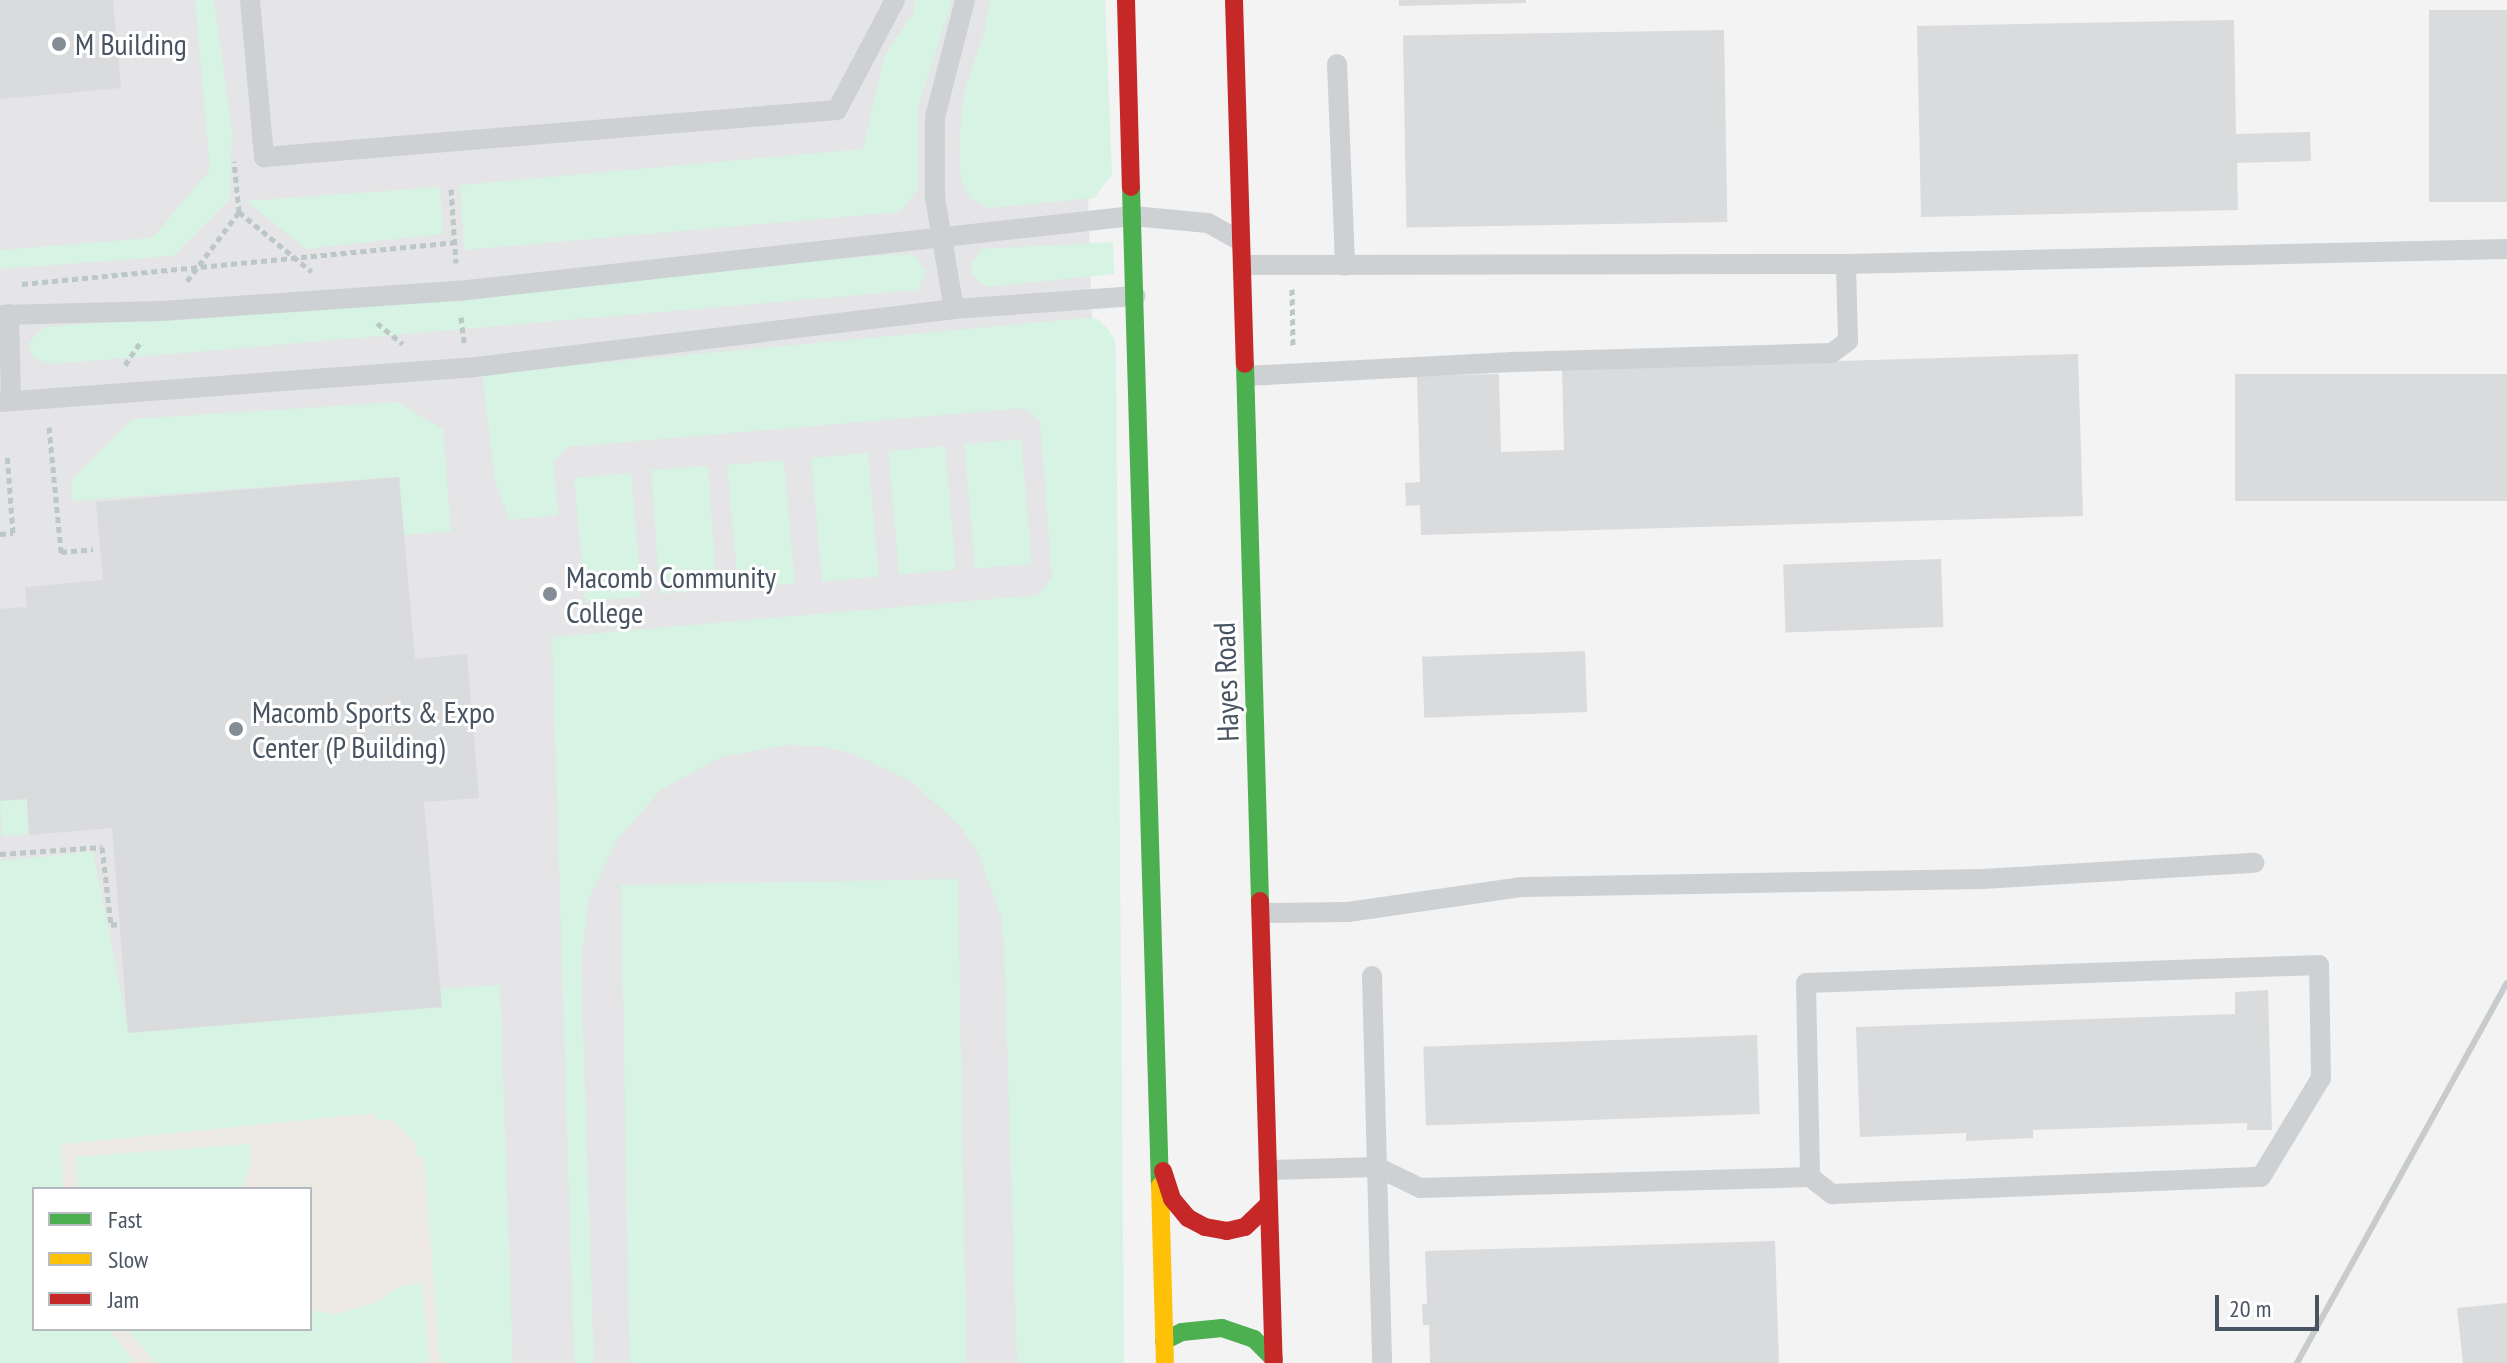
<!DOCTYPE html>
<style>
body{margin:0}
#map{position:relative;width:2507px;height:1363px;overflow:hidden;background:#f3f3f3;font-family:"PT Sans Narrow",sans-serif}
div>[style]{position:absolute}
.education>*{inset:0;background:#e5e4e6}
.green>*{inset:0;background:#d6f3e3;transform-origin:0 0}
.sand>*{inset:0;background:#ebe9e2}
.building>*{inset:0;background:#dadbdd;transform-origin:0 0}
.path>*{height:5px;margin-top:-2.5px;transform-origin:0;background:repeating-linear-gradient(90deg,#bcc8c5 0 6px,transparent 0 10px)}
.lane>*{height:20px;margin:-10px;padding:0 10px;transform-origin:10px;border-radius:10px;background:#ced1d4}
.fast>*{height:18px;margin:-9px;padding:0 9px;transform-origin:9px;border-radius:9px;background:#4caf50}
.slow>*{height:18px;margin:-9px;padding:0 9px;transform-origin:9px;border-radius:9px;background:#ffc107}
.jam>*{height:18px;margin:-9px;padding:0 9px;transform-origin:9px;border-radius:9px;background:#c62828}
.rail>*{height:6px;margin:-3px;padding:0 3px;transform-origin:3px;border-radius:3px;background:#c8cbcd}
.dots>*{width:22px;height:22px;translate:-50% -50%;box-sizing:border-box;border:4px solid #fff;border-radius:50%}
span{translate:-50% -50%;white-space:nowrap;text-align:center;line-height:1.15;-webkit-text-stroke:6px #fff;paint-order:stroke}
.poi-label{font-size:30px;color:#485462}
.left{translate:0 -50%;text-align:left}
.street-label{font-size:30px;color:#485462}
.legend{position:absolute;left:32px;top:1187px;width:280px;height:144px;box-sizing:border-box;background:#fff;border:2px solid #b6bbc0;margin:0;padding:10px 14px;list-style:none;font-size:24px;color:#485462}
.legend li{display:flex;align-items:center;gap:16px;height:40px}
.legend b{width:40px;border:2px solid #b6bbc0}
.scale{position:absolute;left:2215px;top:1295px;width:104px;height:36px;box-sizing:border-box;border:4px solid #485462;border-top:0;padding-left:10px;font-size:24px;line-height:28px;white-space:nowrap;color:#485462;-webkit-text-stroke:6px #fff;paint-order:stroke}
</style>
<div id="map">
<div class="education">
<div style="clip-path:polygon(evenodd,0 0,1082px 0,1124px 1363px,0 1363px,0 0,34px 1189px,310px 1189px,310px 1329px,34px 1329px,34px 1189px)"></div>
</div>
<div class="green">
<div style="clip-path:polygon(195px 0,214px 0,232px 131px,230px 199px,173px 256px,0 269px,0 250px,152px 238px,210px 170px)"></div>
<div style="clip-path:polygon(915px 0,952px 0,918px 107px,918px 189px,900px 212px,464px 250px,460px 185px,863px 149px,884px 56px,914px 12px)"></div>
<div style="clip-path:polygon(990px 0,1105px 0,1112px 174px,1094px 198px,989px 208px,970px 199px,961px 180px,959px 143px,964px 92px,984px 33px)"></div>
<div style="clip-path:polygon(440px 187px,443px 234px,306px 249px,246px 201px)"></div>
<div style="clip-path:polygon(1113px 242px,1114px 274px,987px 287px,972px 275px,971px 265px,981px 249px)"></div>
<div style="clip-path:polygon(899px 254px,914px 255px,926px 271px,918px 290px,53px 364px,34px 358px,28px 344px,44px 327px)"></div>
<div style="clip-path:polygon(1084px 318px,1098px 319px,1107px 328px,1115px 341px,1116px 363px,1124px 1363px,1017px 1363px,1004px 949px,1001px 916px,978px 854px,960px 826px,911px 781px,851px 753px,819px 746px,786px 745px,721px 757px,662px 789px,618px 838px,589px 898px,581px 963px,594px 1363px,574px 1363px,552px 637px,1038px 595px,1052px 578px,1040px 420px,1024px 408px,568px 447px,554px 461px,558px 515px,509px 520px,495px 480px,482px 374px)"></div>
<div style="clip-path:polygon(397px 402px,443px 429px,451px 531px,404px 535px,399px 477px,72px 501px,71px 480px,132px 419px)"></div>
<div style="left:1021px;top:439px;width:125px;height:57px;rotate:85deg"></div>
<div style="left:945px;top:446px;width:124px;height:57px;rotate:85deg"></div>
<div style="left:868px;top:453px;width:124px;height:57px;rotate:85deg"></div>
<div style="left:784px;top:460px;width:124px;height:57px;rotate:85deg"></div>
<div style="left:708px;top:466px;width:124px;height:57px;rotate:86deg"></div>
<div style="left:631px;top:473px;width:124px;height:57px;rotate:85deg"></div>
<div style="left:27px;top:799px;width:36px;height:27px;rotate:87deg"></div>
<div style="clip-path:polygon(evenodd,93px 851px,129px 1033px,441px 1007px,440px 989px,500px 985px,513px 1363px,0 1363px,0 861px,93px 851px,34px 1189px,310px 1189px,310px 1329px,34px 1329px,34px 1189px)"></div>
<div style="left:958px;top:879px;width:484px;height:337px;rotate:89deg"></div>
</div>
<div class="sand">
<div style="clip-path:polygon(375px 1113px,378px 1120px,393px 1120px,415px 1142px,416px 1157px,424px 1156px,440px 1363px,429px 1363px,422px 1283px,398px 1287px,379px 1301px,348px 1311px,335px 1314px,310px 1310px,310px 1189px,241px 1189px,251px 1163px,249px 1144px,76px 1157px,78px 1189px,63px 1189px,61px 1144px)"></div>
<div style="clip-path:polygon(109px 1329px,128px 1329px,156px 1363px,134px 1363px)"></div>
</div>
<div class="building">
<div style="clip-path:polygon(0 0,113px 0,121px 88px,0 99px)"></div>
<div style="clip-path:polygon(1399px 0,1526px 0,1526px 3px,1399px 6px)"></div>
<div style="left:2507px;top:10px;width:192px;height:78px;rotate:90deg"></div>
<div style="clip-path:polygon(2234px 20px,2236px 134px,2310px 132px,2311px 161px,2237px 163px,2238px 210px,1921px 217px,1917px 26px)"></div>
<div style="left:1724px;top:30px;width:192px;height:321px;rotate:89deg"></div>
<div style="clip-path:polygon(2078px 354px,2083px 516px,1421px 535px,1420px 505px,1406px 506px,1405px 483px,1420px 482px,1417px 376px,1499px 374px,1501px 452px,1564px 450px,1562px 369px)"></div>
<div style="left:2507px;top:374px;width:127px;height:272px;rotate:90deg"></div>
<div style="clip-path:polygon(399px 477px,415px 659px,467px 654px,479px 798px,424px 802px,442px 1007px,128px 1033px,112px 828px,29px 835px,27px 799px,0 801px,0 609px,27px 607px,25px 587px,103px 580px,96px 502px)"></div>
<div style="left:1941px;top:559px;width:68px;height:158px;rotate:88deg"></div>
<div style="left:1585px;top:651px;width:61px;height:163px;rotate:88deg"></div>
<div style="clip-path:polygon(2268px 990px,2272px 1130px,2247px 1130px,2247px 1123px,2033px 1130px,2033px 1138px,1966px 1141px,1966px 1133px,1860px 1137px,1856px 1027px,2235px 1014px,2235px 992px)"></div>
<div style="left:1757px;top:1035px;width:79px;height:334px;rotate:88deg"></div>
<div style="clip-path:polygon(1775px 1241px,1779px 1363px,1430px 1363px,1429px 1325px,1423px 1325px,1422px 1304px,1427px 1304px,1425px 1251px)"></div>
<div style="clip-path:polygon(2507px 1303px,2507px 1363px,2463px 1363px,2457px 1308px)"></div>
</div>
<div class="path">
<div style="left:451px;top:189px;width:74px;rotate:86.1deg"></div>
<div style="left:239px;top:212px;width:94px;rotate:39.4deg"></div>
<div style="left:187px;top:281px;width:86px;rotate:-53deg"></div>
<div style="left:239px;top:212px;width:51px;rotate:-95.6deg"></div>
<div style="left:22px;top:284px;width:435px;rotate:-5.5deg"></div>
<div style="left:1292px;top:289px;width:58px;rotate:89deg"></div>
<div style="left:461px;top:317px;width:26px;rotate:83deg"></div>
<div style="left:377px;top:323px;width:33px;rotate:39deg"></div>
<div style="left:125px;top:365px;width:30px;rotate:-56deg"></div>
<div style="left:49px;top:427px;width:126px;rotate:84.5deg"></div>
<div style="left:61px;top:552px;width:32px;rotate:-5deg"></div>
<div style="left:0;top:534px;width:13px;rotate:-4deg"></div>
<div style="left:13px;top:533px;width:80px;rotate:-94.3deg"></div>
<div style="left:0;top:854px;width:102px;rotate:-3.9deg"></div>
<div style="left:102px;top:847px;width:79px;rotate:83.4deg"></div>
<div style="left:111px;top:925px;width:7px;rotate:-8deg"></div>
</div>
<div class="lane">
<div style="left:250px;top:0;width:158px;rotate:84.9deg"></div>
<div style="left:264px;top:157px;width:575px;rotate:-4.69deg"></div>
<div style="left:837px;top:110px;width:124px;rotate:-62.2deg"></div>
<div style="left:1337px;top:64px;width:202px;rotate:87.7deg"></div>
<div style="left:1243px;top:265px;width:603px;rotate:-0.1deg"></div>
<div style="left:1846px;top:264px;width:661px;rotate:-1.3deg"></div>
<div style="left:954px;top:309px;width:113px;rotate:-99.7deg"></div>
<div style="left:935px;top:198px;width:81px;rotate:-90deg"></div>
<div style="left:935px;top:117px;width:121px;rotate:-75.6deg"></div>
<div style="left:9px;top:314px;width:86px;rotate:88.7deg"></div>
<div style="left:0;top:315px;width:162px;rotate:-1.4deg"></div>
<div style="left:162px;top:311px;width:297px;rotate:-3.9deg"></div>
<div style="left:458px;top:291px;width:679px;rotate:-6.34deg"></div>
<div style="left:1133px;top:216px;width:75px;rotate:5.3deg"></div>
<div style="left:1208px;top:223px;width:35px;rotate:29deg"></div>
<div style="left:1246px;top:376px;width:266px;rotate:-3deg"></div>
<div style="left:1512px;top:362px;width:320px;rotate:-1.6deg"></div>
<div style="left:1832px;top:353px;width:20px;rotate:-37deg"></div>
<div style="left:1848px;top:341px;width:77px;rotate:-91.5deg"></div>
<div style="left:0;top:402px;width:468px;rotate:-4.2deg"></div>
<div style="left:467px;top:368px;width:491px;rotate:-6.9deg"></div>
<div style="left:954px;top:309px;width:182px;rotate:-4.1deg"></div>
<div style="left:1261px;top:913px;width:87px;rotate:-0.7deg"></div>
<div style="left:1348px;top:912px;width:176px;rotate:-8.2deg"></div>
<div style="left:1522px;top:887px;width:460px;rotate:-1deg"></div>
<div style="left:1982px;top:879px;width:273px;rotate:-3.4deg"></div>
<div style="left:1372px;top:976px;width:191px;rotate:88.5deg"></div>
<div style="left:1377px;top:1167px;width:48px;rotate:26deg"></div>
<div style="left:1420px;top:1188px;width:390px;rotate:-1.6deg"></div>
<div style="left:1810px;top:1177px;width:28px;rotate:38deg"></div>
<div style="left:1832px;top:1194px;width:429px;rotate:-2.3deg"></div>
<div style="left:2261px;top:1177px;width:116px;rotate:-58.8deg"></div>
<div style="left:2321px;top:1078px;width:113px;rotate:-91deg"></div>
<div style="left:2319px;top:965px;width:513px;rotate:177.99deg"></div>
<div style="left:1806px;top:983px;width:194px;rotate:88.8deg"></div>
<div style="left:1268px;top:1170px;width:109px;rotate:-1.6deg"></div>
<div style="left:1377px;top:1167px;width:196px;rotate:88.5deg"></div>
</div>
<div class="fast">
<div style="left:1131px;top:187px;width:999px;rotate:88.34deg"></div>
<div style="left:1245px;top:364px;width:537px;rotate:88.4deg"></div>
<div style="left:1164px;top:1341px;width:20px;rotate:-27deg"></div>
<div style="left:1182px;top:1332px;width:40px;rotate:-5.7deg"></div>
<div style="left:1222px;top:1328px;width:34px;rotate:19deg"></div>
<div style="left:1254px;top:1339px;width:28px;rotate:45deg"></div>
</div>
<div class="slow">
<div style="left:1160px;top:1186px;width:177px;rotate:88.4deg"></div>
</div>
<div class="jam">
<div style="left:1126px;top:0;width:187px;rotate:88.5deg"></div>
<div style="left:1234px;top:0;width:364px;rotate:88.3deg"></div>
<div style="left:1260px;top:901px;width:462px;rotate:88.3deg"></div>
<div style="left:1163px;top:1171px;width:29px;rotate:72deg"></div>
<div style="left:1172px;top:1199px;width:25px;rotate:50deg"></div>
<div style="left:1188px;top:1218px;width:19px;rotate:28deg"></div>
<div style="left:1205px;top:1227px;width:22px;rotate:10deg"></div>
<div style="left:1227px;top:1231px;width:18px;rotate:-13deg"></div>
<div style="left:1245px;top:1227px;width:32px;rotate:-44deg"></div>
</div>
<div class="rail">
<div style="left:2297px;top:1363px;width:434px;rotate:-61.1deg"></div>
</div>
<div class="dots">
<div style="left:59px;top:44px;background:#848c95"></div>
<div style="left:550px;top:594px;background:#848c95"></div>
<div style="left:236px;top:729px;background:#848c95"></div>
</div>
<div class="poi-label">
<span class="left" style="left:75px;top:44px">M Building</span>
<span class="left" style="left:566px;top:594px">Macomb Community<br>College</span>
<span class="left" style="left:252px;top:729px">Macomb Sports &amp; Expo<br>Center (P Building)</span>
</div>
<div class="street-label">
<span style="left:1226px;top:682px;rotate:-92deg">Hayes Road</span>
</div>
<ul class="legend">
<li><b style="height:10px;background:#4caf50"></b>Fast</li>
<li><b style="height:10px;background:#ffc107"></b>Slow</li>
<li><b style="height:10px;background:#c62828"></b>Jam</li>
</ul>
<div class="scale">20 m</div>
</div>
